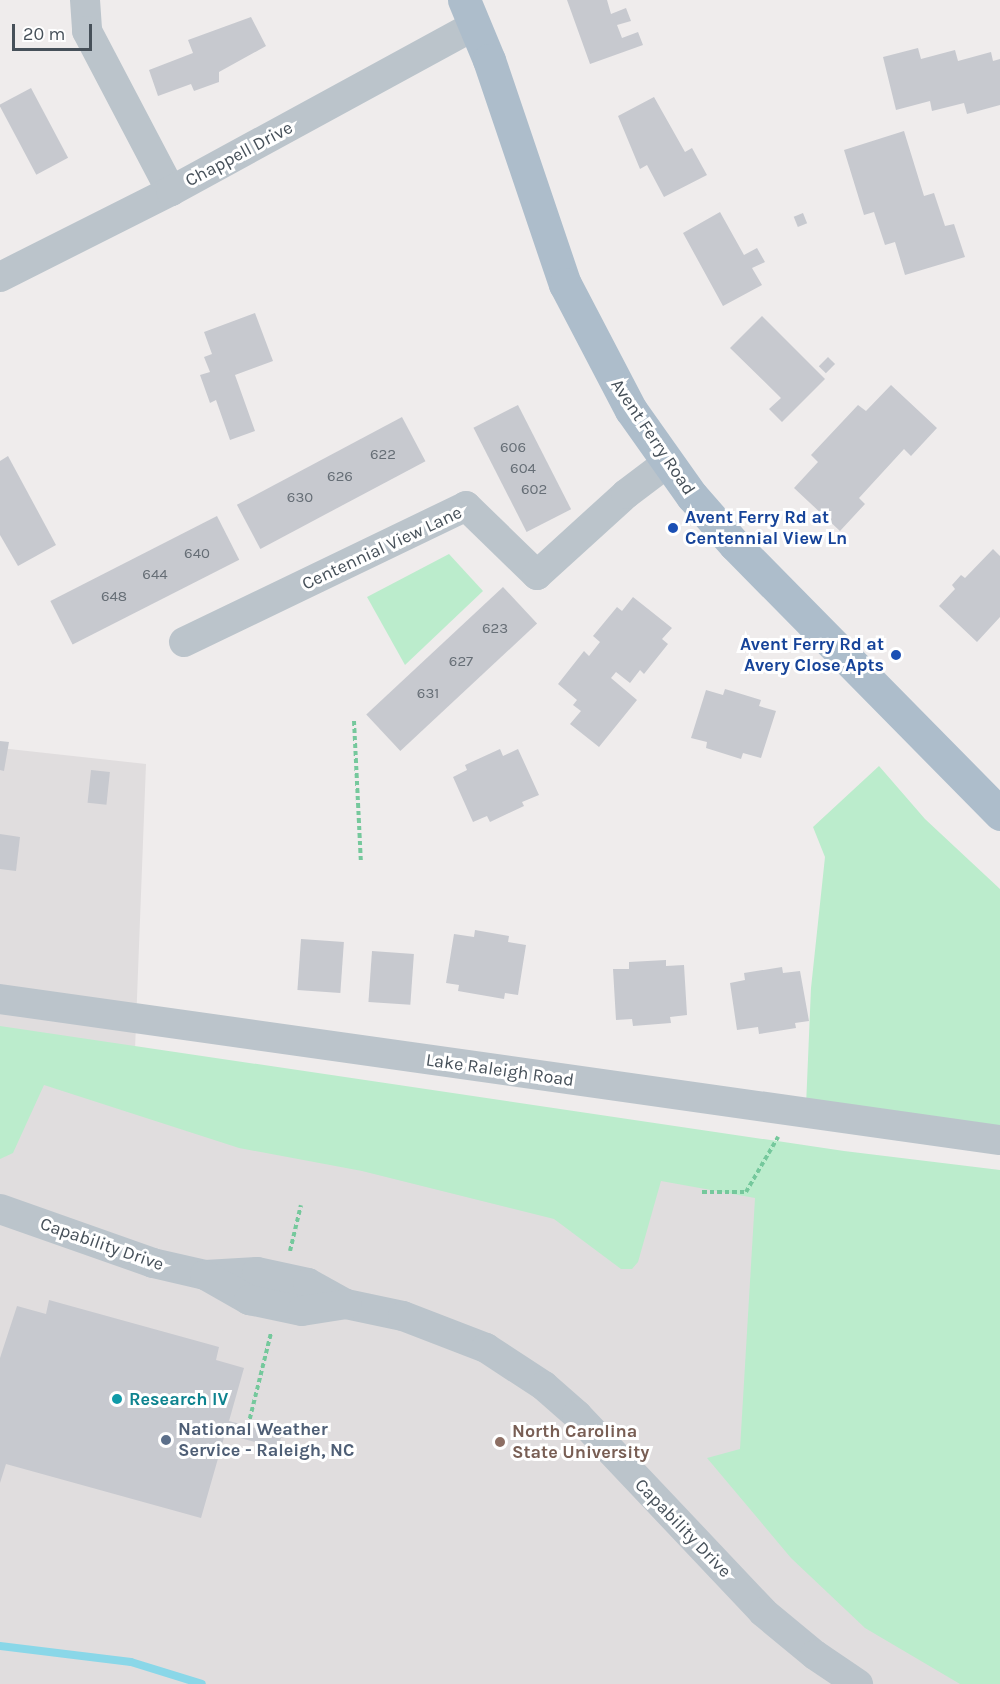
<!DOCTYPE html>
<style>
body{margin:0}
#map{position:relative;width:1000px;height:1684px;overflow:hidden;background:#efecec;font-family:Karla,sans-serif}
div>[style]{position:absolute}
.education>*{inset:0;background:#e0ddde}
.green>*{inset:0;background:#bbeccc}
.stream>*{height:8px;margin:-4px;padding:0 4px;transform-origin:4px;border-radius:4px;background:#8ad7e8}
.building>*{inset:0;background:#c7c9cf;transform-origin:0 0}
.path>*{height:4px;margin-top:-2px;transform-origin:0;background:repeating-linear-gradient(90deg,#75c89c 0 4.5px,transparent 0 7.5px)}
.minor>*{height:30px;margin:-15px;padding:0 15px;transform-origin:15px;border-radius:15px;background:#bbc4cb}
.major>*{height:33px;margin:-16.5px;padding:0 16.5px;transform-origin:16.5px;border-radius:16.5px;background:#adbdcb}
.dots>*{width:16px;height:16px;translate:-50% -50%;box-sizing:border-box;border:3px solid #fff;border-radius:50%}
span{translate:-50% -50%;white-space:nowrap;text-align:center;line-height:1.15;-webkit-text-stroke:6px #fff;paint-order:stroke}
.number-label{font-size:15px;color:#666e76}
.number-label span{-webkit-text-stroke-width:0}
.street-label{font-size:18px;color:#465059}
.transit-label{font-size:18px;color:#164399;font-weight:700}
.left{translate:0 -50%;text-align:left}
.right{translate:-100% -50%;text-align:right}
.culture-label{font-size:18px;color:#0d838f;font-weight:700}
.service-label{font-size:18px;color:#4e5e75;font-weight:700}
.education-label{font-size:18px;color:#785e54;font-weight:700}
.scale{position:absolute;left:12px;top:24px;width:80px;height:27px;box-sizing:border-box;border:3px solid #465059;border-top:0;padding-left:8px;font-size:18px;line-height:21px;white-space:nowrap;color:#465059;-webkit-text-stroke:4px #fff;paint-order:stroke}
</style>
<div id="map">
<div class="education">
<div style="clip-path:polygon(0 748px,146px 764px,135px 1050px,1000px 1199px,1000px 1684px,0 1684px)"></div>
</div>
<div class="green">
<div style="clip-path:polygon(449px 554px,483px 591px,405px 665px,367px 597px)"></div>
<div style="clip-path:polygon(879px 766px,925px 819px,1000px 889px,1000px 1131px,806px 1106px,811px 988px,825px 857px,813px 827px)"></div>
<div style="clip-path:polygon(0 1026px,844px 1151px,1000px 1170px,1000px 1684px,960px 1684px,865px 1628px,791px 1558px,707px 1458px,740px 1449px,755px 1198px,661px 1181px,638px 1262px,632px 1269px,621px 1269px,554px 1219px,362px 1171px,239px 1148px,44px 1085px,13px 1153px,0 1159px)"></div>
</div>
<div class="stream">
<div style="left:0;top:1646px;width:132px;rotate:7deg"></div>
<div style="left:131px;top:1662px;width:74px;rotate:17.2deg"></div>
</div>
<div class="building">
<div style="clip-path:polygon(567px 0,607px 0,611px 14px,626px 8px,631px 21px,617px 25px,622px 38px,638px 32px,643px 45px,590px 64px)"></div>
<div style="clip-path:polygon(251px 17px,266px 46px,219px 72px,219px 82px,194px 91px,191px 84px,158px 96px,149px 70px,193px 53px,188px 40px)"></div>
<div style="clip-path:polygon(918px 48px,921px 59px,955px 50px,958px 61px,991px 52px,993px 61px,1000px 59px,1000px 105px,967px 114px,964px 103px,932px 111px,930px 101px,896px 110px,883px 57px)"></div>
<div style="left:31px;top:88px;width:79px;height:36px;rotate:62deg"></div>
<div style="clip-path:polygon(654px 97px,685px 152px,692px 148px,707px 175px,664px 197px,647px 165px,640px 169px,618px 116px)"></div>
<div style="clip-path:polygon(904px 131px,924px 196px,934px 193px,945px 226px,954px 224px,965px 257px,905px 275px,895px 242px,885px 245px,874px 212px,864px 215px,844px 150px)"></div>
<div style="clip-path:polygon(720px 212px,744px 255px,757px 248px,765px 262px,752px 268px,762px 285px,723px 306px,683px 233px)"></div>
<div style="left:803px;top:213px;width:11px;height:10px;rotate:68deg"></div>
<div style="clip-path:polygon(255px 313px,273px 361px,235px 375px,255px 431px,230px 440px,216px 400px,210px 403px,200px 375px,210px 372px,204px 357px,212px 354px,204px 332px)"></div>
<div style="clip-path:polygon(762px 316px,825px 379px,782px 422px,769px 409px,781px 398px,730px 348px)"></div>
<div style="left:828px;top:357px;width:10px;height:13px;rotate:45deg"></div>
<div style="clip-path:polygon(891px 385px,937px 428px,911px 456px,904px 449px,859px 498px,865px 504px,840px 531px,794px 488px,818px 462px,811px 455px,858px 405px,866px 411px)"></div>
<div style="left:518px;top:405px;width:117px;height:50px;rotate:63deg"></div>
<div style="left:402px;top:417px;width:50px;height:187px;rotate:62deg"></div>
<div style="clip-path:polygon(8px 456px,56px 545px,18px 566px,0 535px,0 461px)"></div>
<div style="left:217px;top:516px;width:49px;height:187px;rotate:63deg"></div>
<div style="clip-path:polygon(993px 549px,1000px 556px,1000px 617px,977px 642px,939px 606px,955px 589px,952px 585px,961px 575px,965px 578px)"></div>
<div style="left:503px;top:587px;width:50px;height:187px;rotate:47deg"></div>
<div style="clip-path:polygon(633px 597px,672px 628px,662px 639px,668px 644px,644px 674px,640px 670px,630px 683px,616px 672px,611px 678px,637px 700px,599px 747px,570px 724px,581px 711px,573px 705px,577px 700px,558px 684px,584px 651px,589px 656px,600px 642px,593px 636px,617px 607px,622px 611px)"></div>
<div style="clip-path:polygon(725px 689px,761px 700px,759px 706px,776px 711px,761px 758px,743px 753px,741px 759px,706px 748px,707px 742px,691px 738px,706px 690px,723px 695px)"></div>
<div style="clip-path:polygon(0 741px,9px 742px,4px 771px,0 770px)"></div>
<div style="clip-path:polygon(500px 749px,503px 756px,518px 749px,539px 795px,522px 802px,524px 806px,490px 822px,487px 816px,473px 822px,453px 777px,467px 770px,465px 765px)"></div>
<div style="left:91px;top:770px;width:19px;height:33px;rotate:6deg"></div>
<div style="clip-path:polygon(0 834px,20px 837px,16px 871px,0 869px)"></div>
<div style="clip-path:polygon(475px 930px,509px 936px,508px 942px,526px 945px,518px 995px,505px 993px,504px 999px,458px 991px,459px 985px,446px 983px,454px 934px,474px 937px)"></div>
<div style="left:301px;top:939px;width:43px;height:51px;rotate:4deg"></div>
<div style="left:372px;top:951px;width:42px;height:51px;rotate:4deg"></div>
<div style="clip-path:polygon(666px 960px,666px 966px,684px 965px,687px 1015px,670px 1017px,671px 1023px,633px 1026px,632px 1019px,616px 1020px,613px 969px,629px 969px,629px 962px)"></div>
<div style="clip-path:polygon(782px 967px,783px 973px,800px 971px,809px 1021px,795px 1023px,796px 1028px,759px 1034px,758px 1027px,737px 1030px,730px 983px,745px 980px,744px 973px)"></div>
<div style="clip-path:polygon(49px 1300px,219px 1347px,216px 1360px,244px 1368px,229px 1421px,282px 1435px,278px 1448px,225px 1434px,201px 1518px,6px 1464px,0 1483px,0 1358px,17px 1306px,46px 1314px)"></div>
</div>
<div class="path">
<div style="left:354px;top:721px;width:141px;rotate:87.2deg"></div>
<div style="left:702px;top:1192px;width:44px"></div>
<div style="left:746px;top:1192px;width:64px;rotate:-59.8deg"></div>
<div style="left:290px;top:1251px;width:47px;rotate:-76.6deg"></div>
<div style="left:248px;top:1426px;width:96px;rotate:-76.1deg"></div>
</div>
<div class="minor">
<div style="left:85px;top:0;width:31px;rotate:86deg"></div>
<div style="left:87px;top:31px;width:181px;rotate:62.3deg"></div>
<div style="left:0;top:277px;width:191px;rotate:-26.7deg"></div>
<div style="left:171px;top:191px;width:346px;rotate:-28.6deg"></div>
<div style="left:184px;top:642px;width:313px;rotate:-25.7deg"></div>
<div style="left:466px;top:506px;width:99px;rotate:44.2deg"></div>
<div style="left:537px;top:575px;width:120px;rotate:-42.3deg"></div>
<div style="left:626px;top:494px;width:51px;rotate:-37.1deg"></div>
<div style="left:0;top:999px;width:1010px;rotate:8.03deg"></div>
<div style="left:0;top:1209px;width:162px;rotate:19.4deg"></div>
<div style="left:153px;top:1263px;width:53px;rotate:13deg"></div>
<div style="left:205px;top:1275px;width:52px;rotate:-3.3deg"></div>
<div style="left:257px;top:1272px;width:52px;rotate:12.2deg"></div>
<div style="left:308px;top:1283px;width:43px;rotate:28.9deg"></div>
<div style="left:346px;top:1304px;width:58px;rotate:11.9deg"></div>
<div style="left:403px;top:1316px;width:89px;rotate:21.1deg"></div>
<div style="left:486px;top:1348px;width:69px;rotate:33.2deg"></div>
<div style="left:544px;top:1386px;width:44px;rotate:41.3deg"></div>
<div style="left:577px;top:1415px;width:271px;rotate:46.6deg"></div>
<div style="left:763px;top:1612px;width:67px;rotate:39.6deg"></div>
<div style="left:815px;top:1655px;width:52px;rotate:34deg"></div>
<div style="left:205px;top:1275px;width:51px;rotate:29.6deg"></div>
<div style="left:249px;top:1300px;width:54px;rotate:11.7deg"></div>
<div style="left:302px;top:1311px;width:45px;rotate:-9deg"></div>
</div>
<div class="major">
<div style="left:464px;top:0;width:65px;rotate:67.4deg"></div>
<div style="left:489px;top:60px;width:237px;rotate:71.3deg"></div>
<div style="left:565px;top:284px;width:142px;rotate:62.4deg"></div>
<div style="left:631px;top:410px;width:105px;rotate:54.7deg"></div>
<div style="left:692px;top:496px;width:65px;rotate:48.7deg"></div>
<div style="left:735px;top:545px;width:378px;rotate:45.4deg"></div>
</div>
<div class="dots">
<div style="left:673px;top:528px;background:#1a4fb4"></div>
<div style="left:896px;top:655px;background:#1a4fb4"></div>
<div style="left:117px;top:1399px;background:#0f9aa8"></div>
<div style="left:166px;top:1440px;background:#5c6f8a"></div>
<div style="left:500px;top:1442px;background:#8d6e63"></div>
</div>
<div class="number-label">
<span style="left:513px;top:448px">606</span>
<span style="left:383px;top:455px">622</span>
<span style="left:523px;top:469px">604</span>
<span style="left:340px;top:477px">626</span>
<span style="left:534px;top:490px">602</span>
<span style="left:300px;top:498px">630</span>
<span style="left:197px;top:554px">640</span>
<span style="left:155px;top:575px">644</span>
<span style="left:114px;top:597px">648</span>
<span style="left:495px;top:629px">623</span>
<span style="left:461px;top:662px">627</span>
<span style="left:428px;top:694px">631</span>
</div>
<div class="street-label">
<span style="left:239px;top:154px;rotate:-28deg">Chappell Drive</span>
<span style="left:653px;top:437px;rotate:56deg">Avent Ferry Road</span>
<span style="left:382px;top:548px;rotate:-25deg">Centennial View Lane</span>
<span style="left:500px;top:1070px;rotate:8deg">Lake Raleigh Road</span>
<span style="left:102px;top:1244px;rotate:19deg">Capability Drive</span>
<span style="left:683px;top:1528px;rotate:46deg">Capability Drive</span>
</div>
<div class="transit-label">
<span class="left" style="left:685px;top:528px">Avent Ferry Rd at<br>Centennial View Ln</span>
<span class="right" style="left:884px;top:655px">Avent Ferry Rd at<br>Avery Close Apts</span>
</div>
<div class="culture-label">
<span class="left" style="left:129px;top:1399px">Research IV</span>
</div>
<div class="service-label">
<span class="left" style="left:178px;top:1440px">National Weather<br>Service - Raleigh, NC</span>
</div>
<div class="education-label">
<span class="left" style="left:512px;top:1442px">North Carolina<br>State University</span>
</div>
<div class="scale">20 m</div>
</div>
